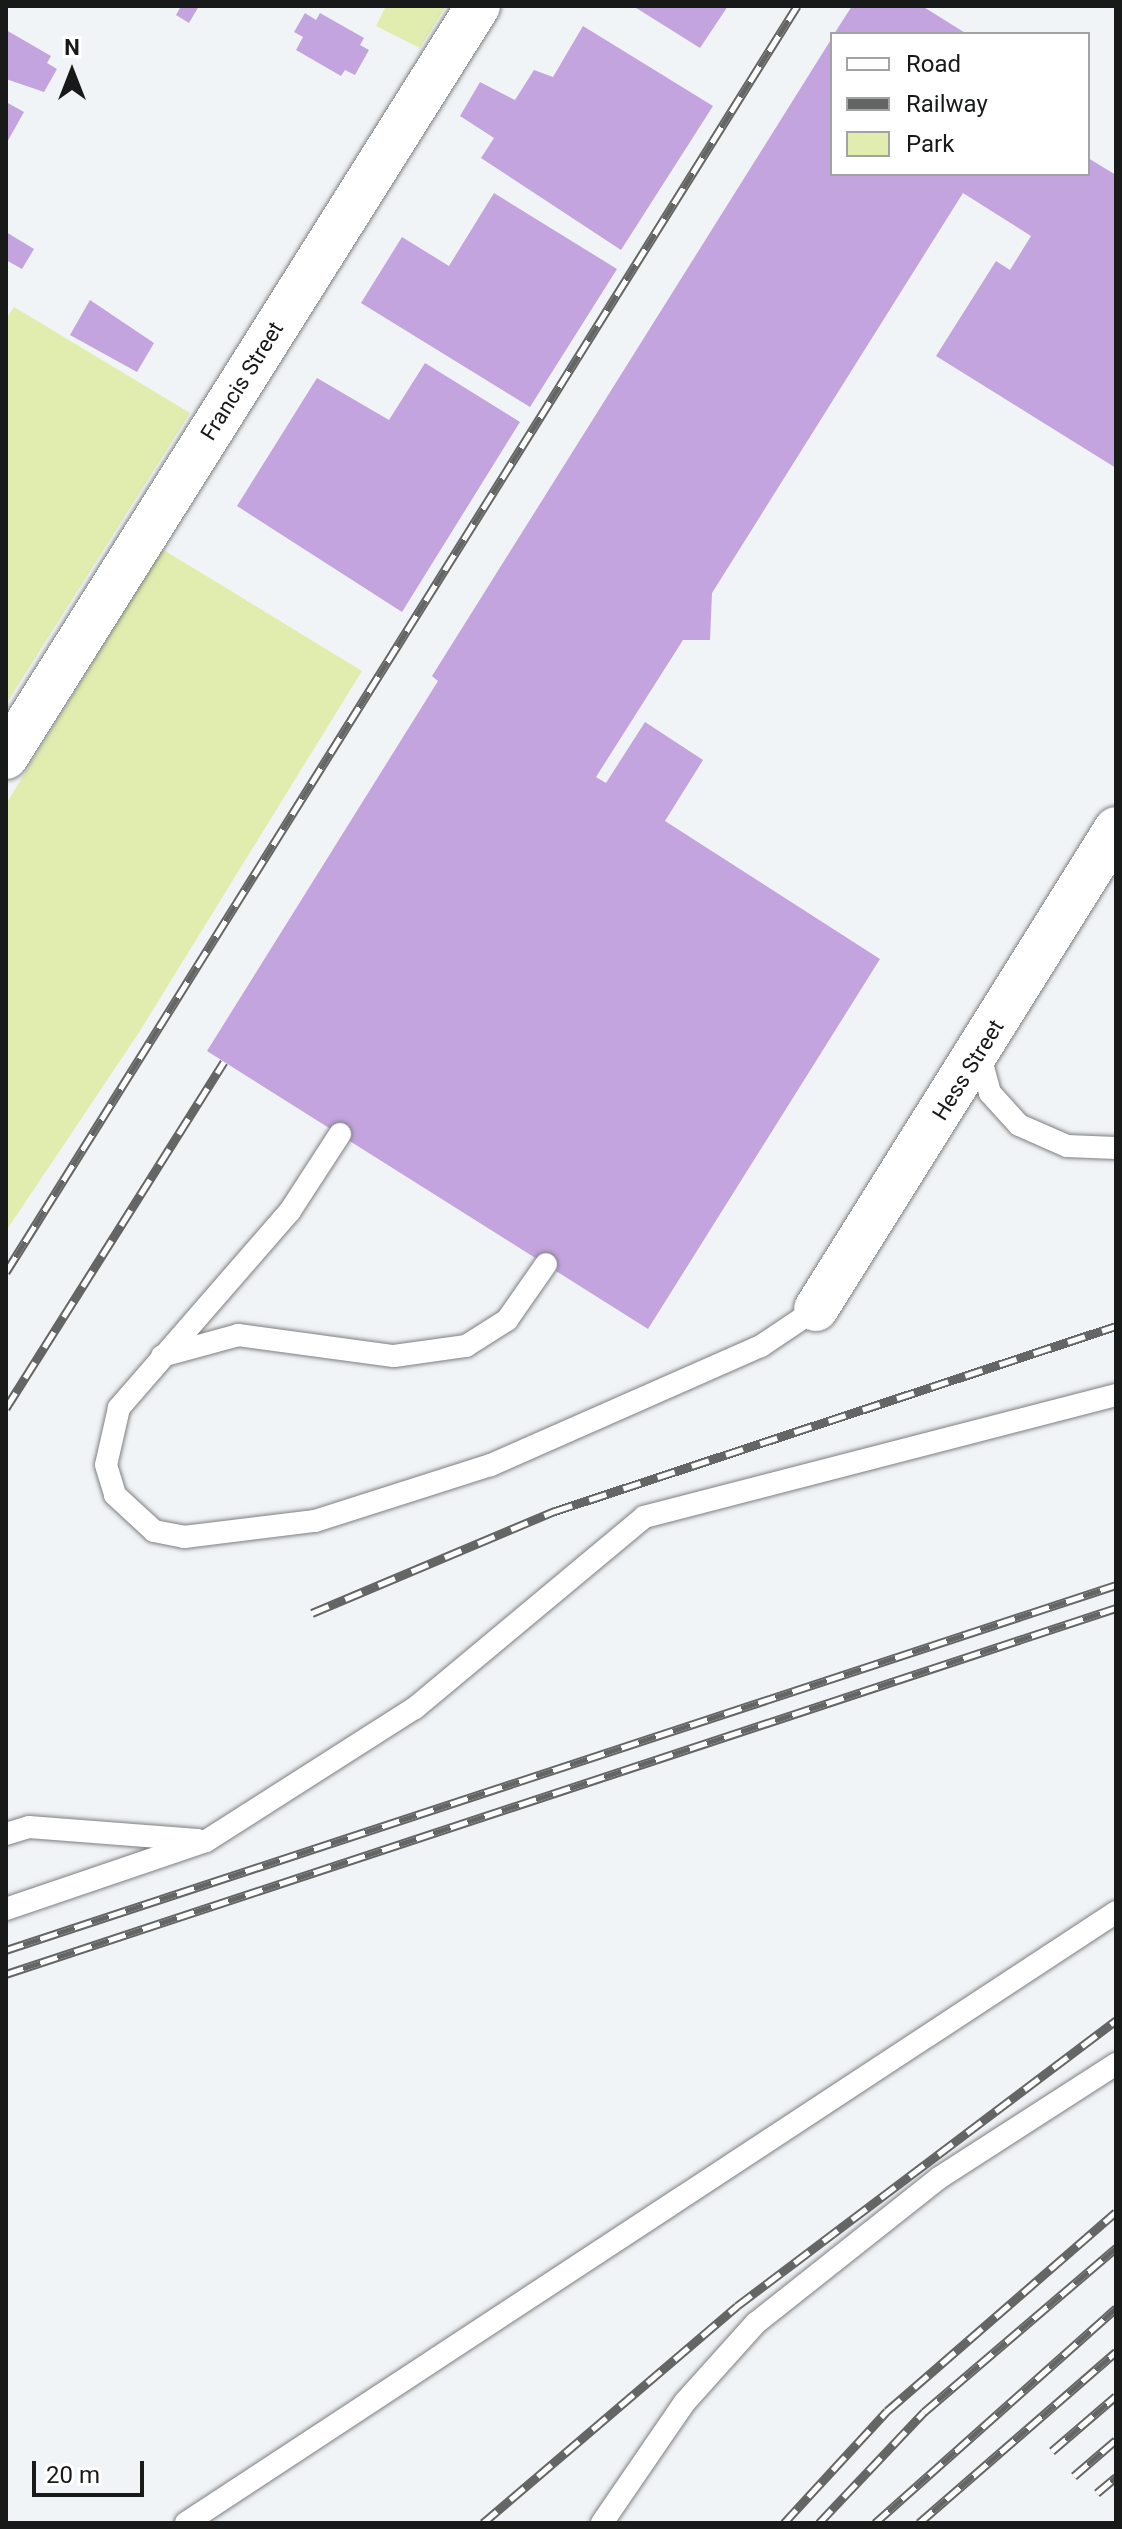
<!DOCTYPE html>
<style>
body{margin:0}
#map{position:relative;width:1122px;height:2529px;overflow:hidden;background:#f1f4f6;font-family:Roboto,sans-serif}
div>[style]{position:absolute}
.green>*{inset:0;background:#e0edae}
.building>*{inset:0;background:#c3a4de}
.roads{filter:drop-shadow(0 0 2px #7d7f81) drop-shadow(0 0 2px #7d7f81)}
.service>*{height:22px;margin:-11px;padding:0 11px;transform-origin:11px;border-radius:11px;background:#fff}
.minor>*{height:44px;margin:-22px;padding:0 22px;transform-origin:22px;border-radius:22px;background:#fff}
.rail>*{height:9px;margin-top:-4.5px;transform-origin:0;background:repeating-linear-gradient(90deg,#fff 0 18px,#646666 0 36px);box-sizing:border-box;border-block:2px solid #646666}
span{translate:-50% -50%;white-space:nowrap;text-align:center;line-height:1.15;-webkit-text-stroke:7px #fff;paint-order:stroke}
.street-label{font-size:22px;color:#181919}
.frame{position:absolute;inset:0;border:8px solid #181919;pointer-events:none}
.legend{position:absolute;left:830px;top:32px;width:260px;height:144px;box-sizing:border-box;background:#fff;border:2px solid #a3a3a3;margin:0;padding:10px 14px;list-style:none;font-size:24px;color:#181919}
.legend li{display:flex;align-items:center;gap:16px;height:40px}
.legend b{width:40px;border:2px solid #a3a3a3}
.north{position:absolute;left:32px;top:32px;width:80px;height:80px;-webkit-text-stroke:6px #fff;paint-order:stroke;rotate:0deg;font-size:22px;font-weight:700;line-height:32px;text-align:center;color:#181919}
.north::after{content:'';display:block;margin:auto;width:28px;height:36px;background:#181919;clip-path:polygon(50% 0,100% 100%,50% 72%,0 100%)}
.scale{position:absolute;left:32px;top:2461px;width:112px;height:36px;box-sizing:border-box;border:4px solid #181919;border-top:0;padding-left:10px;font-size:24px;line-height:28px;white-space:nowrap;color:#181919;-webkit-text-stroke:6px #fff;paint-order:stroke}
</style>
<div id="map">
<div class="green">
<div style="clip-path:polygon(386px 6px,446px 6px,420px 48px,376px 26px)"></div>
<div style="clip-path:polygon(14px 307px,190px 413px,6px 704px,6px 319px)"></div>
<div style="clip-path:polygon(162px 549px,362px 671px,138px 1034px,6px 1231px,6px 804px)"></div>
</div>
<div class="building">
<div style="clip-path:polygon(181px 6px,199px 6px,189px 23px,176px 15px)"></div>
<div style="clip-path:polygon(633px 6px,728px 6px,700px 48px)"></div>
<div style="clip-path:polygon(852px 6px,922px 6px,967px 34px,834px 34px)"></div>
<div style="clip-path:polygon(305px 13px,316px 20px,320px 13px,364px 38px,360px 45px,369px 50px,355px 75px,345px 70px,341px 76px,296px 50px,303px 37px,294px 32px)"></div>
<div style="clip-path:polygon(583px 26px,713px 106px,621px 250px,481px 158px,494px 138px,460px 116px,480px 82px,515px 100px,534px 70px,553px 77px)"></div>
<div style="clip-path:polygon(6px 30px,51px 56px,47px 63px,57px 69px,44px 92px,6px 79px)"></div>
<div style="clip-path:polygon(832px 38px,832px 174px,1088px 174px,1088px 158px,1116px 175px,1116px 468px,936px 356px,996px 261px,1010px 270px,1031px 236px,963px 193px,712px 593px,710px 640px,683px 640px,596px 777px,606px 783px,645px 722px,703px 760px,665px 821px,880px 959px,648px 1329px,207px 1051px,438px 681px,432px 676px)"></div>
<div style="clip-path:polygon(6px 102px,24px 112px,6px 144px)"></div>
<div style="clip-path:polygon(494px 193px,617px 269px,530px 407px,361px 303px,402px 237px,449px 266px)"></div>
<div style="clip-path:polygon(6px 232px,34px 249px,22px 269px,6px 260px)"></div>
<div style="clip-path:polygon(90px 300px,154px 343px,137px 372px,70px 335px)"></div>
<div style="clip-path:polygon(425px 363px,520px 422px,402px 612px,237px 506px,317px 378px,389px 420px)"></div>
</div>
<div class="roads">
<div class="service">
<div style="left:979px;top:1052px;width:42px;rotate:75deg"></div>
<div style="left:990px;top:1093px;width:43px;rotate:47.8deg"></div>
<div style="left:1019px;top:1125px;width:52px;rotate:23.6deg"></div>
<div style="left:1067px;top:1146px;width:49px;rotate:2.3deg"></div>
<div style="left:340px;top:1134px;width:92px;rotate:123deg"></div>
<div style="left:290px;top:1211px;width:261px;rotate:131deg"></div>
<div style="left:119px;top:1408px;width:58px;rotate:102.8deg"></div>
<div style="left:106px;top:1465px;width:31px;rotate:73deg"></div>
<div style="left:115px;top:1495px;width:53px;rotate:42.7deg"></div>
<div style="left:154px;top:1531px;width:31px;rotate:11deg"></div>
<div style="left:184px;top:1537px;width:132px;rotate:-7deg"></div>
<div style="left:315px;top:1521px;width:185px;rotate:-17.7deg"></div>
<div style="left:491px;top:1465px;width:295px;rotate:-23.8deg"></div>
<div style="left:761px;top:1346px;width:66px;rotate:-33.9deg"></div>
<div style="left:162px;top:1356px;width:79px;rotate:-15.4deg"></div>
<div style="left:238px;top:1335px;width:157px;rotate:7.7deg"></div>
<div style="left:394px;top:1356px;width:73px;rotate:-7.9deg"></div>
<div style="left:466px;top:1346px;width:49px;rotate:-32.4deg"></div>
<div style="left:507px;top:1320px;width:68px;rotate:-55.1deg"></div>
<div style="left:6px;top:1834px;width:24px;rotate:-17deg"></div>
<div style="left:29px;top:1827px;width:169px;rotate:4.4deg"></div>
<div style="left:6px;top:1909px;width:211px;rotate:-18.8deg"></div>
<div style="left:206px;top:1841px;width:248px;rotate:-32.5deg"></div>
<div style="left:415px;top:1708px;width:298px;rotate:-39.8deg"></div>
<div style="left:644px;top:1517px;width:488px;rotate:-14.5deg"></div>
<div style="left:186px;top:2523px;width:1113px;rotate:-33.3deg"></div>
<div style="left:602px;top:2523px;width:147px;rotate:-55.6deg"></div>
<div style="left:685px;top:2402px;width:106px;rotate:-48.1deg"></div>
<div style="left:756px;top:2323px;width:233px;rotate:-38.4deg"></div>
<div style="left:939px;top:2178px;width:211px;rotate:-32.8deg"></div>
</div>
<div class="minor">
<div style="left:6px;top:757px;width:887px;rotate:-57.85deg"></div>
<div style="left:816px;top:1309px;width:566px;rotate:-57.99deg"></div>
</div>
</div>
<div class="rail">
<div style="left:6px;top:1272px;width:1493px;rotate:-58deg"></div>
<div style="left:6px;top:1408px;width:409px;rotate:-57.8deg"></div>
<div style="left:312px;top:1613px;width:264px;rotate:-22.8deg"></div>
<div style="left:555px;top:1511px;width:591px;rotate:-18.25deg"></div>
<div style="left:6px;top:1950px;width:1168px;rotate:-18.2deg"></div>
<div style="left:6px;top:1974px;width:1169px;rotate:-18.25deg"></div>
<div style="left:1052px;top:2451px;width:84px;rotate:-40.7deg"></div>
<div style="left:1074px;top:2476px;width:55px;rotate:-40.6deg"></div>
<div style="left:1097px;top:2493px;width:25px;rotate:-40deg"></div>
<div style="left:483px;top:2523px;width:334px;rotate:-40.5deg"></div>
<div style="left:737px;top:2306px;width:475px;rotate:-37deg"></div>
<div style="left:784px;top:2523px;width:152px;rotate:-47.4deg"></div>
<div style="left:887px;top:2411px;width:303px;rotate:-41deg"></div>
<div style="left:819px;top:2523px;width:153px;rotate:-46.6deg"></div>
<div style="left:924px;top:2412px;width:253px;rotate:-40.5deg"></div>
<div style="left:875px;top:2523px;width:323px;rotate:-41.7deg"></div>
<div style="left:919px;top:2523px;width:261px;rotate:-41deg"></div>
</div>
<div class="street-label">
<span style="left:242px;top:381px;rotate:-58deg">Francis Street</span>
<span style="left:968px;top:1070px;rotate:-58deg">Hess Street</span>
</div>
<div class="frame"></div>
<ul class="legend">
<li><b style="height:10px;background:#fff"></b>Road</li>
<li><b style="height:10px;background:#646666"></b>Railway</li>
<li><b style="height:22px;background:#e0edae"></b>Park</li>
</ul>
<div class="north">N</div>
<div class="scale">20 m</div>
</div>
